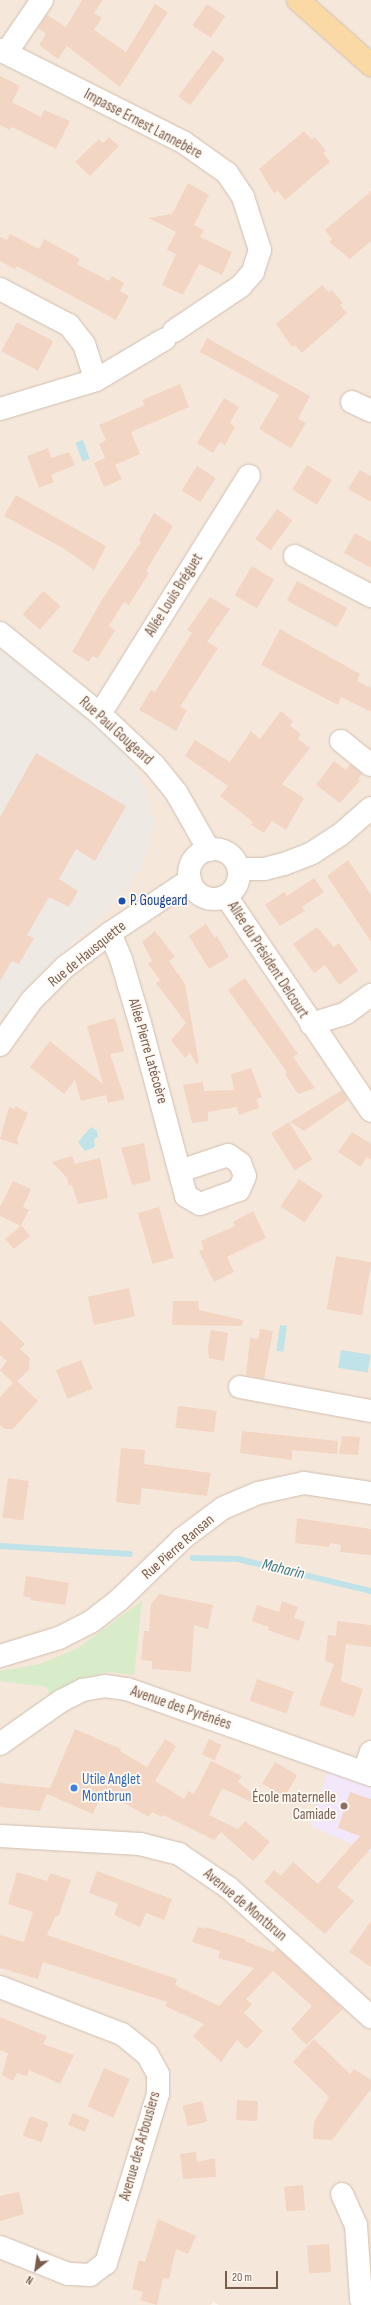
<!DOCTYPE html>
<meta charset="utf-8">
<style>
body{margin:0}
#map{position:relative;width:371px;height:2305px;overflow:hidden;background:#fdf6ec;font-family:"Sofia Sans Condensed",sans-serif}
div>[style]{position:absolute}
.residential>*{inset:0;background:#f5e8da}
.industrial>*{inset:0;background:#efe9e4}
.education>*{inset:0;background:#f3e8fa}
.green>*{inset:0;background:#d8ecc9}
.water>*{inset:0;background:#bfe3e8;transform-origin:0 0}
.stream>*{height:5.5px;margin:-2.75px;padding:0 2.75px;transform-origin:2.75px;border-radius:2.75px;background:#bfe3e8}
.building>*{inset:0;background:#f3d5c3;transform-origin:0 0}
.roads{filter:drop-shadow(0 0 1px #d1beb0) drop-shadow(0 0 1px #d1beb0)}
.minor>*{height:22px;margin:-11px;padding:0 11px;transform-origin:11px;border-radius:11px;background:#fff}
.minor>.ring{margin:-11px;padding:0;box-sizing:content-box;background:none;border:22px solid #fff;border-radius:50%}
.major>*{height:22px;margin:-11px;padding:0 11px;transform-origin:11px;border-radius:11px;background:#fbd9a5}
.dots>*{width:11px;height:11px;translate:-50% -50%;box-sizing:border-box;border:2px solid #fffaf3;border-radius:50%}
span{translate:-50% -50%;white-space:nowrap;text-align:center;line-height:1.15;-webkit-text-stroke:3.5px #fffaf3;paint-order:stroke}
.street-label{font-size:15px;color:#7a5c4d}
.transit-label{font-size:15px;color:#164399}
.left{translate:0 -50%;text-align:left}
.shop-label{font-size:15px;color:#366cbe}
.education-label{font-size:15px;color:#785e54}
.right{translate:-100% -50%;text-align:right}
.water-label{font-size:16px;color:#437c86;font-style:italic}
.north{position:absolute;left:16px;top:2249px;width:40px;height:40px;-webkit-text-stroke:3px #fffaf3;paint-order:stroke;rotate:210deg;font-size:11px;font-weight:700;line-height:16px;text-align:center;color:#7a5c4d}
.north::after{content:'';display:block;margin:auto;width:14px;height:18px;background:#7a5c4d;clip-path:polygon(50% 0,100% 100%,50% 72%,0 100%)}
.scale{position:absolute;left:225px;top:2271px;width:53px;height:18px;box-sizing:border-box;border:2px solid #7a5c4d;border-top:0;padding-left:5px;font-size:12px;line-height:14px;white-space:nowrap;color:#7a5c4d;-webkit-text-stroke:3px #fffaf3;paint-order:stroke}
</style>
<div id="map">
<div class="residential">
<div style="clip-path:polygon(0 0,371px 0,371px 2305px,219px 2305px,213px 2302px,211px 2305px,0 2305px,0 1018px,42px 972px,79px 939px,151px 804px,139px 775px,122px 749px,0 648px)"></div>
</div>
<div class="industrial">
<div style="clip-path:polygon(0 648px,122px 749px,139px 775px,151px 804px,154px 823px,150px 845px,140px 870px,126px 892px,101px 918px,42px 972px,0 1018px)"></div>
</div>
<div class="education">
<div style="clip-path:polygon(328px 1772px,371px 1787px,371px 1852px,311px 1826px)"></div>
</div>
<div class="green">
<div style="clip-path:polygon(142px 1601px,134px 1675px,109px 1672px,90px 1676px,77px 1680px,50px 1697px,47px 1687px,0 1681px,0 1671px,40px 1664px,78px 1648px)"></div>
</div>
<div class="water">
<div style="left:83px;top:440px;width:20px;height:8px;rotate:70deg"></div>
<div style="clip-path:polygon(91px 1127px,97px 1131px,98px 1137px,94px 1139px,95px 1147px,85px 1151px,78px 1142px)"></div>
<div style="left:280px;top:1325px;width:7px;height:26px;rotate:8deg"></div>
<div style="left:341px;top:1350px;width:30px;height:18px;rotate:9deg"></div>
</div>
<div class="stream">
<div style="left:0;top:1546px;width:130px;rotate:3.5deg"></div>
<div style="left:193px;top:1558px;width:45px;rotate:1.3deg"></div>
<div style="left:238px;top:1559px;width:137px;rotate:13.5deg"></div>
</div>
<div class="building">
<div style="clip-path:polygon(82px 0,103px 0,94px 13px,102px 18px,94px 30px,126px 52px,155px 4px,168px 12px,120px 87px,67px 46px,58px 59px,39px 45px,46px 34px,38px 28px,47px 15px,66px 27px)"></div>
<div style="left:207px;top:4px;width:22px;height:26px;rotate:34deg"></div>
<div style="left:213px;top:50px;width:15px;height:58px;rotate:37deg"></div>
<div style="clip-path:polygon(0 76px,20px 86px,12px 102px,41px 117px,44px 110px,70px 121px,56px 149px,12px 127px,10px 130px,0 125px)"></div>
<div style="clip-path:polygon(304px 131px,311px 139px,315px 137px,326px 151px,323px 153px,330px 162px,285px 200px,278px 191px,274px 193px,259px 169px)"></div>
<div style="clip-path:polygon(109px 137px,119px 146px,90px 176px,75px 162px,99px 139px,103px 143px)"></div>
<div style="clip-path:polygon(188px 183px,209px 195px,194px 225px,204px 230px,200px 237px,232px 252px,222px 275px,199px 264px,183px 295px,162px 285px,176px 254px,167px 250px,176px 232px,148px 218px,172px 214px)"></div>
<div style="clip-path:polygon(371px 191px,371px 241px,350px 259px,329px 242px,332px 239px,325px 230px)"></div>
<div style="clip-path:polygon(10px 234px,39px 249px,44px 239px,80px 259px,77px 264px,109px 281px,112px 276px,124px 283px,120px 291px,129px 296px,116px 320px,17px 266px,15px 269px,0 261px,0 237px,7px 240px)"></div>
<div style="clip-path:polygon(322px 285px,329px 292px,332px 290px,343px 303px,340px 305px,347px 313px,302px 353px,295px 345px,292px 347px,276px 324px)"></div>
<div style="left:17px;top:322px;width:41px;height:33px;rotate:28deg"></div>
<div style="clip-path:polygon(207px 338px,310px 396px,298px 419px,306px 423px,291px 448px,259px 429px,279px 395px,200px 352px)"></div>
<div style="clip-path:polygon(180px 384px,189px 407px,131px 432px,140px 454px,115px 465px,122px 479px,104px 487px,94px 463px,105px 458px,99px 444px,106px 440px,99px 425px,145px 405px,142px 400px)"></div>
<div style="clip-path:polygon(224px 398px,239px 407px,230px 423px,235px 427px,225px 445px,220px 442px,213px 453px,197px 443px)"></div>
<div style="clip-path:polygon(48px 448px,51px 458px,69px 452px,75px 465px,51px 475px,54px 482px,39px 488px,27px 456px)"></div>
<div style="left:307px;top:465px;width:29px;height:29px;rotate:31deg"></div>
<div style="left:197px;top:466px;width:22px;height:29px;rotate:32deg"></div>
<div style="clip-path:polygon(360px 470px,371px 476px,371px 502px,348px 489px)"></div>
<div style="clip-path:polygon(16px 495px,106px 546px,94px 570px,63px 548px,4px 516px)"></div>
<div style="left:277px;top:509px;width:19px;height:37px;rotate:36deg"></div>
<div style="clip-path:polygon(154px 513px,173px 526px,146px 571px,149px 573px,129px 605px,124px 602px,109px 626px,115px 630px,98px 658px,92px 656px,89px 662px,72px 652px,103px 598px,141px 542px,139px 540px)"></div>
<div style="clip-path:polygon(355px 533px,371px 542px,371px 568px,344px 553px)"></div>
<div style="left:252px;top:566px;width:26px;height:34px;rotate:31deg"></div>
<div style="left:297px;top:581px;width:57px;height:22px;rotate:28deg"></div>
<div style="left:43px;top:591px;width:23px;height:31px;rotate:41deg"></div>
<div style="clip-path:polygon(210px 597px,230px 609px,207px 642px,218px 648px,180px 707px,187px 710px,176px 731px,139px 710px,151px 690px,155px 692px,192px 633px,187px 630px)"></div>
<div style="clip-path:polygon(280px 629px,360px 674px,357px 681px,371px 688px,371px 712px,341px 697px,338px 705px,261px 665px)"></div>
<div style="clip-path:polygon(281px 711px,293px 721px,290px 726px,301px 734px,298px 739px,310px 748px,282px 784px,304px 798px,286px 830px,272px 821px,264px 833px,251px 825px,253px 822px,220px 796px,228px 786px,185px 756px,195px 740px,230px 762px,251px 731px,260px 739px)"></div>
<div style="clip-path:polygon(36px 753px,126px 806px,95px 861px,76px 849px,59px 879px,78px 891px,69px 907px,49px 897px,27px 935px,34px 938px,19px 964px,12px 961px,0 981px,0 817px)"></div>
<div style="clip-path:polygon(334px 761px,346px 770px,350px 764px,362px 774px,358px 779px,360px 781px,340px 803px,316px 785px)"></div>
<div style="clip-path:polygon(348px 860px,371px 895px,371px 942px,327px 876px)"></div>
<div style="clip-path:polygon(314px 878px,324px 892px,302px 907px,305px 911px,280px 926px,265px 905px,284px 892px,287px 896px)"></div>
<div style="clip-path:polygon(206px 924px,215px 938px,217px 936px,229px 957px,209px 969px,189px 936px)"></div>
<div style="clip-path:polygon(317px 927px,334px 947px,339px 943px,358px 971px,339px 985px,325px 965px,314px 973px,293px 944px)"></div>
<div style="clip-path:polygon(155px 931px,175px 957px,169px 961px,185px 984px,199px 1063px,196px 1064px,190px 1053px,185px 1058px,171px 1040px,186px 1023px,156px 983px,160px 980px,148px 964px,152px 961px,142px 942px)"></div>
<div style="clip-path:polygon(245px 978px,298px 1054px,293px 1057px,315px 1088px,298px 1094px,285px 1074px,287px 1072px,228px 990px)"></div>
<div style="clip-path:polygon(115px 1018px,124px 1051px,110px 1054px,125px 1099px,108px 1103px,106px 1095px,81px 1101px,75px 1080px,64px 1094px,30px 1067px,50px 1041px,103px 1084px,87px 1026px)"></div>
<div style="clip-path:polygon(251px 1068px,262px 1097px,257px 1099px,259px 1108px,239px 1115px,237px 1107px,208px 1112px,208px 1121px,192px 1123px,183px 1085px,203px 1082px,204px 1091px,234px 1090px,231px 1074px)"></div>
<div style="clip-path:polygon(342px 1090px,348px 1100px,304px 1131px,290px 1122px)"></div>
<div style="clip-path:polygon(15px 1106px,28px 1113px,17px 1139px,19px 1145px,0 1139px,9px 1107px,15px 1109px)"></div>
<div style="left:289px;top:1122px;width:44px;height:21px;rotate:58deg"></div>
<div style="clip-path:polygon(352px 1132px,371px 1144px,371px 1160px,366px 1157px,361px 1167px,338px 1152px)"></div>
<div style="clip-path:polygon(144px 1143px,151px 1181px,132px 1185px,121px 1148px)"></div>
<div style="clip-path:polygon(72px 1156px,75px 1164px,100px 1158px,108px 1198px,78px 1204px,72px 1185px,69px 1186px,67px 1178px,52px 1162px)"></div>
<div style="left:299px;top:1179px;width:29px;height:33px;rotate:34deg"></div>
<div style="clip-path:polygon(13px 1181px,31px 1189px,23px 1207px,29px 1210px,21px 1225px,30px 1236px,14px 1249px,5px 1239px,21px 1226px,0 1216px,0 1207px)"></div>
<div style="left:159px;top:1207px;width:53px;height:22px;rotate:74deg"></div>
<div style="clip-path:polygon(253px 1211px,266px 1238px,227px 1257px,234px 1272px,214px 1282px,199px 1251px,204px 1249px,201px 1241px,235px 1226px,233px 1222px)"></div>
<div style="left:336px;top:1256px;width:36px;height:54px;rotate:10deg"></div>
<div style="left:129px;top:1288px;width:29px;height:42px;rotate:78deg"></div>
<div style="clip-path:polygon(173px 1301px,198px 1301px,199px 1310px,243px 1320px,242px 1326px,172px 1325px)"></div>
<div style="clip-path:polygon(0 1320px,25px 1344px,20px 1349px,30px 1358px,29px 1370px,17px 1381px,38px 1401px,13px 1429px,5px 1429px,0 1425px,0 1397px,13px 1383px,0 1370px,7px 1361px,0 1355px)"></div>
<div style="clip-path:polygon(260px 1329px,273px 1331px,264px 1379px,246px 1375px,250px 1338px,258px 1339px)"></div>
<div style="clip-path:polygon(211px 1330px,228px 1333px,224px 1361px,209px 1358px,208px 1348px)"></div>
<div style="left:81px;top:1360px;width:31px;height:27px;rotate:68deg"></div>
<div style="left:178px;top:1406px;width:39px;height:22px;rotate:7deg"></div>
<div style="clip-path:polygon(242px 1431px,338px 1441px,337px 1454px,292px 1450px,292px 1460px,240px 1453px)"></div>
<div style="clip-path:polygon(342px 1436px,360px 1437px,358px 1455px,339px 1454px)"></div>
<div style="clip-path:polygon(121px 1448px,145px 1450px,144px 1464px,211px 1473px,207px 1496px,142px 1488px,140px 1505px,116px 1502px)"></div>
<div style="left:8px;top:1478px;width:21px;height:40px;rotate:8deg"></div>
<div style="clip-path:polygon(297px 1518px,371px 1529px,371px 1555px,340px 1552px,341px 1545px,330px 1543px,329px 1547px,295px 1543px)"></div>
<div style="clip-path:polygon(26px 1576px,69px 1583px,65px 1605px,30px 1600px,31px 1598px,23px 1596px)"></div>
<div style="clip-path:polygon(159px 1594px,213px 1605px,208px 1629px,194px 1625px,191px 1672px,152px 1669px,152px 1661px,141px 1660px,144px 1631px,149px 1631px,151px 1604px)"></div>
<div style="clip-path:polygon(282px 1601px,298px 1607px,294px 1618px,305px 1622px,299px 1641px,268px 1630px,269px 1627px,252px 1621px,257px 1605px,279px 1612px)"></div>
<div style="clip-path:polygon(337px 1621px,371px 1625px,371px 1647px,346px 1644px,341px 1681px,363px 1689px,354px 1717px,319px 1705px,334px 1664px,325px 1661px,328px 1635px,336px 1636px)"></div>
<div style="left:257px;top:1679px;width:39px;height:23px;rotate:19deg"></div>
<div style="clip-path:polygon(75px 1729px,121px 1749px,120px 1751px,147px 1767px,165px 1739px,176px 1746px,155px 1781px,184px 1799px,188px 1791px,194px 1794px,211px 1761px,242px 1776px,238px 1782px,260px 1799px,257px 1805px,222px 1788px,209px 1815px,238px 1829px,245px 1821px,270px 1842px,253px 1861px,221px 1832px,214px 1840px,163px 1815px,162px 1817px,152px 1812px,149px 1817px,103px 1791px,93px 1814px,47px 1794px,40px 1811px,0 1807px,0 1783px,50px 1788px)"></div>
<div style="left:209px;top:1739px;width:14px;height:17px;rotate:25deg"></div>
<div style="left:275px;top:1762px;width:26px;height:25px;rotate:31deg"></div>
<div style="clip-path:polygon(350px 1792px,371px 1799px,371px 1848px,337px 1887px,354px 1901px,325px 1934px,264px 1882px,274px 1870px,281px 1876px,293px 1862px,318px 1884px,360px 1836px,338px 1828px)"></div>
<div style="clip-path:polygon(97px 1871px,172px 1899px,164px 1920px,146px 1913px,140px 1927px,114px 1915px,118px 1904px,89px 1893px)"></div>
<div style="clip-path:polygon(17px 1872px,47px 1881px,50px 1873px,71px 1880px,59px 1915px,55px 1917px,47px 1935px,177px 1979px,175px 1985px,219px 2006px,254px 1968px,218px 1958px,220px 1951px,192px 1942px,198px 1927px,205px 1929px,205px 1927px,245px 1939px,245px 1941px,273px 1952px,277px 1948px,343px 2009px,306px 2045px,291px 2029px,312px 2006px,273px 1971px,246px 1999px,252px 2004px,244px 2013px,263px 2031px,247px 2049px,237px 2040px,221px 2062px,193px 2036px,204px 2024px,165px 2006px,167px 2002px,43px 1962px,38px 1979px,0 1968px,0 1935px,24px 1942px,33px 1912px,8px 1904px)"></div>
<div style="clip-path:polygon(371px 1921px,371px 1967px,349px 1952px)"></div>
<div style="clip-path:polygon(0 2017px,47px 2036px,43px 2044px,74px 2055px,60px 2084px,29px 2070px,27px 2076px,17px 2073px,13px 2081px,2px 2075px,8px 2053px,0 2050px)"></div>
<div style="clip-path:polygon(314px 2039px,350px 2074px,354px 2069px,371px 2080px,371px 2089px,332px 2140px,313px 2139px,314px 2122px,329px 2097px,293px 2062px)"></div>
<div style="left:104px;top:2068px;width:28px;height:42px;rotate:23deg"></div>
<div style="left:237px;top:2100px;width:21px;height:20px;rotate:3deg"></div>
<div style="left:202px;top:2101px;width:21px;height:20px;rotate:76deg"></div>
<div style="left:73px;top:2113px;width:18px;height:13px;rotate:22deg"></div>
<div style="left:30px;top:2116px;width:20px;height:21px;rotate:20deg"></div>
<div style="clip-path:polygon(196px 2152px,197px 2162px,215px 2158px,216px 2177px,183px 2179px,180px 2154px)"></div>
<div style="left:303px;top:2185px;width:25px;height:19px;rotate:85deg"></div>
<div style="clip-path:polygon(19px 2192px,24px 2214px,0 2221px,0 2196px)"></div>
<div style="clip-path:polygon(158px 2219px,196px 2236px,188px 2254px,176px 2249px,169px 2279px,163px 2278px,157px 2305px,140px 2300px,143px 2292px,132px 2289px,139px 2260px,145px 2262px)"></div>
<div style="left:329px;top:2244px;width:28px;height:22px;rotate:86deg"></div>
</div>
<div class="roads">
<div class="minor">
<div style="left:0;top:50px;width:205px;rotate:26.7deg"></div>
<div style="left:183px;top:142px;width:54px;rotate:35.2deg"></div>
<div style="left:227px;top:173px;width:29px;rotate:56deg"></div>
<div style="left:243px;top:197px;width:56px;rotate:72.2deg"></div>
<div style="left:260px;top:250px;width:23px;rotate:108deg"></div>
<div style="left:253px;top:272px;width:18px;rotate:131deg"></div>
<div style="left:241px;top:286px;width:81px;rotate:146.1deg"></div>
<div style="left:6px;top:53px;width:64px;rotate:-55.8deg"></div>
<div style="left:0;top:289px;width:78px;rotate:27.6deg"></div>
<div style="left:69px;top:325px;width:24px;rotate:52deg"></div>
<div style="left:84px;top:344px;width:38px;rotate:72deg"></div>
<div style="left:352px;top:402px;width:21px;rotate:25deg"></div>
<div style="left:0;top:409px;width:100px;rotate:-16.8deg"></div>
<div style="left:96px;top:380px;width:80px;rotate:-30.7deg"></div>
<div style="left:295px;top:556px;width:86px;rotate:27.8deg"></div>
<div style="left:0;top:633px;width:129px;rotate:39deg"></div>
<div style="left:100px;top:714px;width:74px;rotate:43.4deg"></div>
<div style="left:154px;top:765px;width:35px;rotate:51deg"></div>
<div style="left:176px;top:792px;width:67px;rotate:60.4deg"></div>
<div style="left:100px;top:714px;width:281px;rotate:-58deg"></div>
<div style="left:341px;top:741px;width:38px;rotate:39deg"></div>
<div class="ring" style="left:189px;top:849px;width:28px;height:28px"></div>
<div style="left:239px;top:869px;width:25px"></div>
<div style="left:264px;top:869px;width:21px;rotate:-14deg"></div>
<div style="left:284px;top:864px;width:30px;rotate:-21deg"></div>
<div style="left:312px;top:853px;width:33px;rotate:-33deg"></div>
<div style="left:340px;top:835px;width:41px;rotate:-41.1deg"></div>
<div style="left:226px;top:896px;width:259px;rotate:56deg"></div>
<div style="left:110px;top:933px;width:28px;rotate:67deg"></div>
<div style="left:121px;top:959px;width:67px;rotate:73.5deg"></div>
<div style="left:140px;top:1023px;width:179px;rotate:75.1deg"></div>
<div style="left:186px;top:1196px;width:16px;rotate:30deg"></div>
<div style="left:200px;top:1204px;width:41px;rotate:-19.7deg"></div>
<div style="left:239px;top:1190px;width:15px;rotate:-67deg"></div>
<div style="left:245px;top:1176px;width:14px;rotate:-111deg"></div>
<div style="left:240px;top:1163px;width:14px;rotate:-146deg"></div>
<div style="left:228px;top:1155px;width:51px;rotate:161.6deg"></div>
<div style="left:311px;top:1024px;width:37px;rotate:-17deg"></div>
<div style="left:346px;top:1013px;width:31px;rotate:-36deg"></div>
<div style="left:0;top:1045px;width:55px;rotate:-54.6deg"></div>
<div style="left:32px;top:1000px;width:47px;rotate:-45deg"></div>
<div style="left:65px;top:967px;width:56px;rotate:-37.1deg"></div>
<div style="left:110px;top:933px;width:96px;rotate:-33.5deg"></div>
<div style="left:240px;top:1387px;width:133px;rotate:10.4deg"></div>
<div style="left:0;top:1656px;width:62px;rotate:-17deg"></div>
<div style="left:59px;top:1638px;width:37px;rotate:-27deg"></div>
<div style="left:92px;top:1621px;width:34px;rotate:-38deg"></div>
<div style="left:119px;top:1600px;width:89px;rotate:-44.1deg"></div>
<div style="left:183px;top:1538px;width:50px;rotate:-36.9deg"></div>
<div style="left:223px;top:1508px;width:38px;rotate:-23deg"></div>
<div style="left:258px;top:1493px;width:47px;rotate:-12.3deg"></div>
<div style="left:304px;top:1483px;width:68px;rotate:8.5deg"></div>
<div style="left:0;top:1744px;width:75px;rotate:-35.2deg"></div>
<div style="left:61px;top:1701px;width:25px;rotate:-27deg"></div>
<div style="left:83px;top:1690px;width:22px;rotate:-10deg"></div>
<div style="left:105px;top:1686px;width:22px;rotate:8deg"></div>
<div style="left:127px;top:1689px;width:259px;rotate:19.4deg"></div>
<div style="left:364px;top:1772px;width:21px;rotate:-71deg"></div>
<div style="left:0;top:1836px;width:140px;rotate:3.3deg"></div>
<div style="left:140px;top:1844px;width:40px;rotate:14.4deg"></div>
<div style="left:179px;top:1854px;width:60px;rotate:34.2deg"></div>
<div style="left:229px;top:1888px;width:192px;rotate:42.3deg"></div>
<div style="left:0;top:1987px;width:131px;rotate:21.1deg"></div>
<div style="left:122px;top:2034px;width:32px;rotate:39deg"></div>
<div style="left:147px;top:2054px;width:23px;rotate:61deg"></div>
<div style="left:158px;top:2074px;width:20px;rotate:90deg"></div>
<div style="left:158px;top:2094px;width:177px;rotate:107.1deg"></div>
<div style="left:106px;top:2263px;width:20px;rotate:143deg"></div>
<div style="left:90px;top:2275px;width:22px;rotate:-177deg"></div>
<div style="left:68px;top:2274px;width:73px;rotate:-158.3deg"></div>
<div style="left:342px;top:2194px;width:34px;rotate:66deg"></div>
<div style="left:356px;top:2225px;width:74px;rotate:86.1deg"></div>
<div style="left:361px;top:2299px;width:11px;rotate:34deg"></div>
</div>
<div class="major">
<div style="left:298px;top:0;width:98px;rotate:41.7deg"></div>
</div>
</div>
<div class="dots">
<div style="left:122px;top:901px;background:#1a4fb4"></div>
<div style="left:74px;top:1788px;background:#3f7fe0"></div>
<div style="left:344px;top:1806px;background:#8d6e63"></div>
</div>
<div class="street-label">
<span style="left:143px;top:124px;rotate:28deg">Impasse Ernest Lannebère</span>
<span style="left:174px;top:595px;rotate:-58deg">Allée Louis Bréguet</span>
<span style="left:116px;top:731px;rotate:42deg">Rue Paul Gougeard</span>
<span style="left:87px;top:954px;rotate:-39deg">Rue de Hausquette</span>
<span style="left:268px;top:960px;rotate:57deg">Allée du Président Delcourt</span>
<span style="left:148px;top:1051px;rotate:74deg">Allée Pierre Latécoère</span>
<span style="left:178px;top:1547px;rotate:-41deg">Rue Pierre Ransan</span>
<span style="left:181px;top:1708px;rotate:19deg">Avenue des Pyrénées</span>
<span style="left:245px;top:1905px;rotate:40deg">Avenue de Montbrun</span>
<span style="left:140px;top:2146px;rotate:-74deg">Avenue des Arbousiers</span>
</div>
<div class="transit-label">
<span class="left" style="left:130px;top:901px">P. Gougeard</span>
</div>
<div class="shop-label">
<span class="left" style="left:82px;top:1788px">Utile Anglet<br>Montbrun</span>
</div>
<div class="education-label">
<span class="right" style="left:336px;top:1806px">École maternelle<br>Camiade</span>
</div>
<div class="water-label">
<span style="left:283px;top:1570px;rotate:14deg">Maharin</span>
</div>
<div class="north">N</div>
<div class="scale">20 m</div>
</div>
